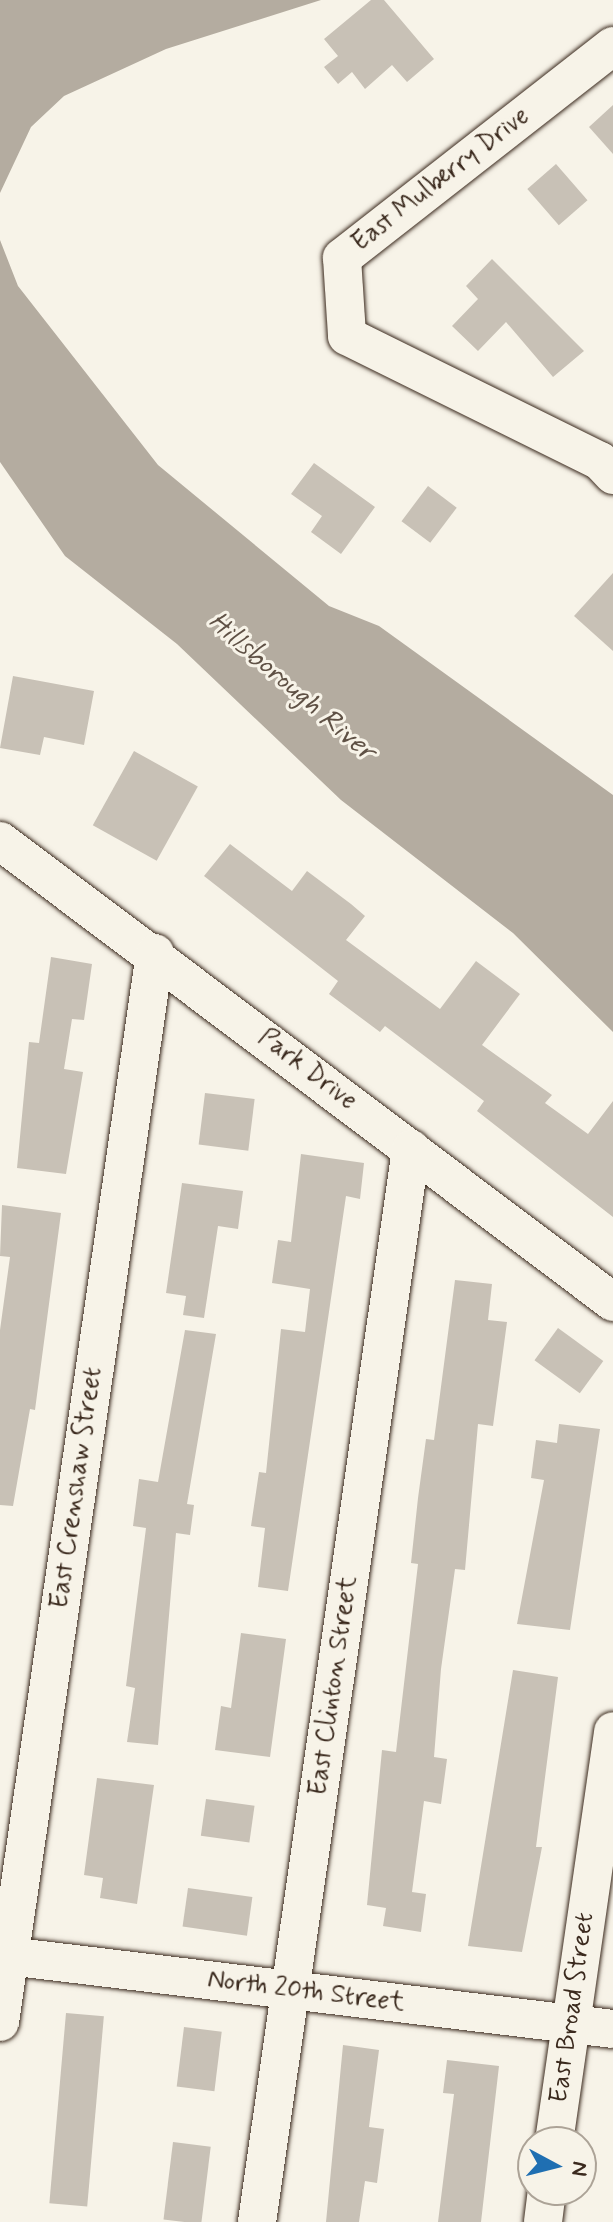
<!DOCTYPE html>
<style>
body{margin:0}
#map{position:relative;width:613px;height:2222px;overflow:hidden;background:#f7f3e8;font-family:Mynerve,sans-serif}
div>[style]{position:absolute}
.water>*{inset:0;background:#b4aca0}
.building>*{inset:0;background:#c8c1b6;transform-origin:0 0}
.roads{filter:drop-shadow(0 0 2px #3b2a1e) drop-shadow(0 0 2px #3b2a1e)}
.minor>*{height:38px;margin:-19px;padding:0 19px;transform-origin:19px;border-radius:19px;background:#f7f3e8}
span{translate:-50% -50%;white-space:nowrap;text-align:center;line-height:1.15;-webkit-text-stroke:6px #f7f3e8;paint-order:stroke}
.street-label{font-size:26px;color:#3b2a1e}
.water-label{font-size:28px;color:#5f5145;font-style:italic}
.north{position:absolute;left:517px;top:2126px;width:80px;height:80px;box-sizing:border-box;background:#f7f3e8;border:2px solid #aca397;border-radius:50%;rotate:97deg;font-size:22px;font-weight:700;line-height:32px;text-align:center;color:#3b2a1e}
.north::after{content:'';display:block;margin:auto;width:28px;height:36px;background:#1f6fb2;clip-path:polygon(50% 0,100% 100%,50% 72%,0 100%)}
</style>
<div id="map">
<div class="water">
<div style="clip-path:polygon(0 0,321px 0,166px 49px,64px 96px,31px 127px,0 193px)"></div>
<div style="clip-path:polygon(0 240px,18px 286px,158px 465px,329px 606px,379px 626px,613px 795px,613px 1032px,513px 933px,341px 800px,177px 644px,65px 556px,0 462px)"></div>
</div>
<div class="building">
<div style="clip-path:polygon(371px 0,384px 0,434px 59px,407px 82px,392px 65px,365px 89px,352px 72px,338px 84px,324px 67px,338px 56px,324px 39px)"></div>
<div style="clip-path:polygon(613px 105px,613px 154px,589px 127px)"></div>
<div style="left:556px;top:164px;width:48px;height:38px;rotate:49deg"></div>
<div style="clip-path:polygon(492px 259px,584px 351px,553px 377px,506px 322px,478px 351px,452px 326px,478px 299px,466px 286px)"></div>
<div style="clip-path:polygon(314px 463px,375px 507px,341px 554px,311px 532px,322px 516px,291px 494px)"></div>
<div style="left:428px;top:486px;width:36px;height:44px;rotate:37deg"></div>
<div style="clip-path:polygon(613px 573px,613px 651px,574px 616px)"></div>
<div style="clip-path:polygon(13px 676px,94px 691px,84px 745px,44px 737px,40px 755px,0 748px)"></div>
<div style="left:134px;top:751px;width:73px;height:85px;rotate:29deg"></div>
<div style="clip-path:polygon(230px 844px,292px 891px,307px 871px,351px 904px,365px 916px,346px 940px,440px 1009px,476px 961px,520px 994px,482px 1045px,552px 1095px,545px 1103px,588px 1134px,613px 1101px,613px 1217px,477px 1111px,484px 1101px,385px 1026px,380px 1032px,329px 994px,338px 981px,204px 876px)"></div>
<div style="clip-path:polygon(51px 957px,92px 964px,84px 1020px,72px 1019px,64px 1069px,83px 1072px,66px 1174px,17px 1168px,29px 1042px,39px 1043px)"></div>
<div style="left:205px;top:1093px;width:50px;height:52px;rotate:7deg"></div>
<div style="clip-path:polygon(301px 1154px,364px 1163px,360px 1199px,346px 1196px,288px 1591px,258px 1587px,265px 1528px,251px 1526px,259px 1472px,266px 1473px,281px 1329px,305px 1332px,310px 1289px,272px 1283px,278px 1240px,291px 1242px)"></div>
<div style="clip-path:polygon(182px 1183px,243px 1191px,238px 1229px,218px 1226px,204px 1318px,183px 1315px,186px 1296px,166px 1293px)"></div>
<div style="clip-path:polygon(2px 1205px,61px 1213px,35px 1410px,30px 1409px,13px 1506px,0 1505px,0 1330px,10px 1257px,0 1256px)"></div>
<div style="clip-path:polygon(455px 1280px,492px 1284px,488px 1320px,507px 1322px,493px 1426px,478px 1424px,465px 1570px,455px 1569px,441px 1669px,434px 1757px,447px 1759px,441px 1804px,424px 1801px,412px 1892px,426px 1894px,421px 1932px,383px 1926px,386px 1908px,367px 1905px,382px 1750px,396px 1752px,418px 1564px,411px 1563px,418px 1498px,426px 1439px,434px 1440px)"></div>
<div style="left:558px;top:1328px;width:56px;height:40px;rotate:36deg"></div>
<div style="clip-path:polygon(185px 1330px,216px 1334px,187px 1504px,194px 1505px,190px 1535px,176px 1533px,158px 1745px,127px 1742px,135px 1688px,126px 1686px,146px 1528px,133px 1526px,139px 1479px,158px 1482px)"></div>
<div style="clip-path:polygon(559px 1424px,600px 1429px,570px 1630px,517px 1624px,544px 1480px,531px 1478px,536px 1440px,557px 1443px)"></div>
<div style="clip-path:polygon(241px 1633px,286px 1639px,270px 1757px,215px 1750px,221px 1706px,231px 1708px)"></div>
<div style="clip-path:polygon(513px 1670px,558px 1677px,536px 1847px,542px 1847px,522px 1952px,468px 1946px)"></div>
<div style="clip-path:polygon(97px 1778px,154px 1785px,137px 1904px,100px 1898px,103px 1878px,84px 1875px)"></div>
<div style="left:206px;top:1799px;width:49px;height:37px;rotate:8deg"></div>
<div style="left:188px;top:1888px;width:65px;height:39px;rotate:8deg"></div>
<div style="left:66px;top:2013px;width:38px;height:191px;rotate:5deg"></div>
<div style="left:184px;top:2027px;width:38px;height:60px;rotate:7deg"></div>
<div style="clip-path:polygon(343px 2045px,379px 2050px,369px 2127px,384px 2129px,377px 2183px,365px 2181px,359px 2222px,326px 2222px)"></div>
<div style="clip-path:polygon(447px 2060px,499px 2066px,481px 2222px,438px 2222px,454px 2094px,443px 2093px)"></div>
<div style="left:173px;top:2142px;width:38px;height:78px;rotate:7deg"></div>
</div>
<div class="roads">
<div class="minor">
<div style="left:613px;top:46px;width:344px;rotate:142deg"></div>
<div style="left:342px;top:258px;width:78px;rotate:86.3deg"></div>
<div style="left:347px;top:336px;width:282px;rotate:26.3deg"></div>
<div style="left:600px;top:461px;width:19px;rotate:47deg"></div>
<div style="left:0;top:841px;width:767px;rotate:36.94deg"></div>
<div style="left:0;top:1955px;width:617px;rotate:6.88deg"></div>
<div style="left:0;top:2022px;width:1080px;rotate:-81.75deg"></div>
<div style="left:554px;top:2142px;width:415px;rotate:-81.8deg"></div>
<div style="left:257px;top:2222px;width:1084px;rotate:-81.83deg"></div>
<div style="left:543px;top:2222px;width:32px;rotate:-83deg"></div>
</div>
</div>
<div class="street-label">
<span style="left:441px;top:180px;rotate:-38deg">East Mulberry Drive</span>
<span style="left:307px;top:1070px;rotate:37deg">Park Drive</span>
<span style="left:77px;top:1488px;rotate:-82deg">East Crenshaw Street</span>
<span style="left:334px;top:1686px;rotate:-82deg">East Clinton Street</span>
<span style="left:306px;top:1992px;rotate:7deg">North 20th Street</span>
<span style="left:573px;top:2008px;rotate:-82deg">East Broad Street</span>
</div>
<div class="water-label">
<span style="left:291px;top:687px;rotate:41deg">Hillsborough River</span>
</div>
<div class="north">N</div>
</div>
